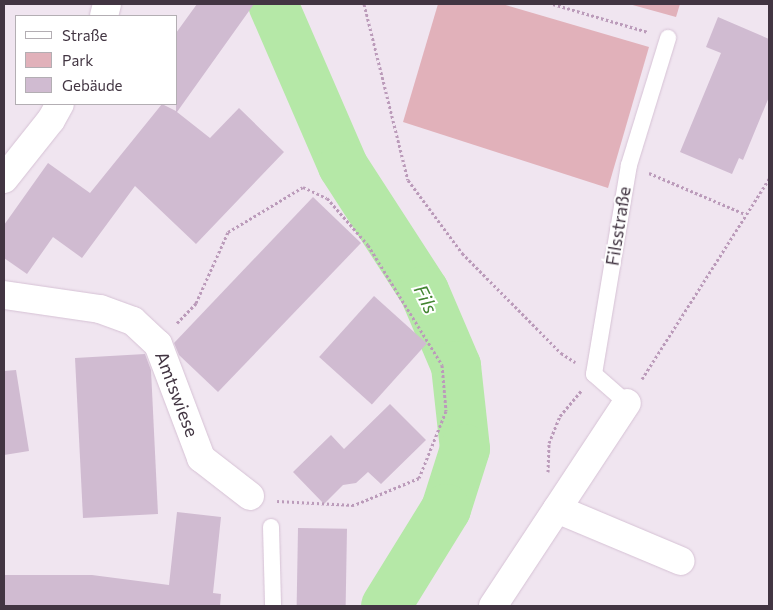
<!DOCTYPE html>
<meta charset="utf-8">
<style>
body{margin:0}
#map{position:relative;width:773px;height:610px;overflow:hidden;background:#f0e5f0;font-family:Commissioner,sans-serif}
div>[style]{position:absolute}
.green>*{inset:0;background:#e1b1ba}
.river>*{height:50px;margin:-25px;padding:0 25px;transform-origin:25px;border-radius:25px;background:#b5e8a7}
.building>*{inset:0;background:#d0bbd1;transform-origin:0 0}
.path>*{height:3px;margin-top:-1.5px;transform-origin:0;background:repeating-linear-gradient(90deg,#bb9bba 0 2.5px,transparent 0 5px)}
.roads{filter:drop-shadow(0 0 1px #d6c2d5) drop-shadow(0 0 1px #d6c2d5)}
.lane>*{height:16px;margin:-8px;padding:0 8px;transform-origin:8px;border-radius:8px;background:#fff}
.street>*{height:28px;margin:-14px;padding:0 14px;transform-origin:14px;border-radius:14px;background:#fff}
span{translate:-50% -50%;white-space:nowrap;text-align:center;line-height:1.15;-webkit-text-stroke:4px #fff;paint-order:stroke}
.street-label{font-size:18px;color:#423542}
.water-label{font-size:19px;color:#438532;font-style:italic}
.frame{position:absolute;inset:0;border:5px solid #423542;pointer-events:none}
.legend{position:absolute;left:15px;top:15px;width:162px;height:90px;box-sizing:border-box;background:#fff;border:1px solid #b3aeb3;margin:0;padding:6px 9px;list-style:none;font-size:15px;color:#423542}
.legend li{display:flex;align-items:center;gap:10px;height:25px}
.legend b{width:25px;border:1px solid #b3aeb3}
</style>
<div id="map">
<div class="green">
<div style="clip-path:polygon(438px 4px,502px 4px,649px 47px,608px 188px,403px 122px)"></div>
<div style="clip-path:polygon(629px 4px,680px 4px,676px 17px)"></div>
</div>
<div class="river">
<div style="left:273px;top:4px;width:176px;rotate:66.6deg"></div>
<div style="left:343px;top:166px;width:149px;rotate:57.1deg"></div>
<div style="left:424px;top:291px;width:82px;rotate:66.9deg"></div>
<div style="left:456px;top:366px;width:83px;rotate:83.8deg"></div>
<div style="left:465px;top:449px;width:63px;rotate:107.6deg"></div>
<div style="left:446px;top:509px;width:114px;rotate:121.7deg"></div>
</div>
<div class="building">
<div style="clip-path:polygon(197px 4px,254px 4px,177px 112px,210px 138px,239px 108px,284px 152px,196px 244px,135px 186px,82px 258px,53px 237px,27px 274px,4px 258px,4px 225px,48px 163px,90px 193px,162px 104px,176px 111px,176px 33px)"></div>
<div style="clip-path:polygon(718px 17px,769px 39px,769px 97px,743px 160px,739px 158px,732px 174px,680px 152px,721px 53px,706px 47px)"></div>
<div style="clip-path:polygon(313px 197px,361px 243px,218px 392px,179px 355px,174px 343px)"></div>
<div style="left:374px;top:296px;width:71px;height:82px;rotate:42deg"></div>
<div style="clip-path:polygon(145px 354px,151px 370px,158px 514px,83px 518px,75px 358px)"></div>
<div style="clip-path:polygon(16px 370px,29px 451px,4px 455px,4px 371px)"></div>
<div style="clip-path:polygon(390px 404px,426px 440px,381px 484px,368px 472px,356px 483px,343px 485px,324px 504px,293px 472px,331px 435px,344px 449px)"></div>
<div style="clip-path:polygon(177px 512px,221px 517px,213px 593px,221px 594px,220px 606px,4px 606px,4px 575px,92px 575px,169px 585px)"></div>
<div style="left:298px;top:528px;width:49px;height:78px;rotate:1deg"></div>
</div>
<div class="path">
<div style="left:364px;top:4px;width:181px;rotate:76deg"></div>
<div style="left:408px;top:180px;width:91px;rotate:53.5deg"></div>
<div style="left:462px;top:253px;width:141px;rotate:45.3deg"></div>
<div style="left:561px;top:353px;width:17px;rotate:33deg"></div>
<div style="left:553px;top:4px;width:99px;rotate:16.4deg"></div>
<div style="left:649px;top:173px;width:104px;rotate:23.1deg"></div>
<div style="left:177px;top:323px;width:28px;rotate:-46deg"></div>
<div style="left:196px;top:303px;width:78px;rotate:-65.7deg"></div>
<div style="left:228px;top:232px;width:87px;rotate:-31deg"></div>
<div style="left:303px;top:187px;width:26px;rotate:25deg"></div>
<div style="left:327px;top:198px;width:62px;rotate:48.9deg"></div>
<div style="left:368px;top:245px;width:141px;rotate:58.3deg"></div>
<div style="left:442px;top:365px;width:46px;rotate:85deg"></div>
<div style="left:446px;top:411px;width:72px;rotate:111.9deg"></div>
<div style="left:419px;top:478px;width:70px;rotate:157.4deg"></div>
<div style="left:354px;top:505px;width:77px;rotate:-177deg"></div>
<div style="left:642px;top:379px;width:237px;rotate:-57.6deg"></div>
<div style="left:548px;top:472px;width:29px;rotate:-88deg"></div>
<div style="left:549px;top:443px;width:29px;rotate:-68deg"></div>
<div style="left:560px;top:416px;width:33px;rotate:-50deg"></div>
</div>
<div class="roads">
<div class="lane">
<div style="left:627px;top:403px;width:44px;rotate:-138.7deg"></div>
<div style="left:594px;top:374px;width:212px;rotate:-80.5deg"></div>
<div style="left:629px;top:165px;width:133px;rotate:-72.9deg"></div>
<div style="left:271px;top:527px;width:79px;rotate:88.5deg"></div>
</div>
<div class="street">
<div style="left:104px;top:16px;width:12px;rotate:-76deg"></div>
<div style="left:4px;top:179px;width:75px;rotate:-51.5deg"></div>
<div style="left:51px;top:120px;width:18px;rotate:-61deg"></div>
<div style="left:4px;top:295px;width:97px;rotate:8.3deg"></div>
<div style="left:100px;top:309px;width:35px;rotate:20deg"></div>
<div style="left:133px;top:321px;width:34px;rotate:43deg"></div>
<div style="left:158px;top:344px;width:122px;rotate:69.3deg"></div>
<div style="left:201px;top:458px;width:62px;rotate:37.8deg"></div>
<div style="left:557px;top:509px;width:134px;rotate:22.8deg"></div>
<div style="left:493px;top:606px;width:243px;rotate:-56.6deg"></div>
</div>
</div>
<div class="street-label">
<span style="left:618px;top:226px;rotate:-81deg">Filsstraße</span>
<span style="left:177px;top:394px;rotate:69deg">Amtswiese</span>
</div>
<div class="water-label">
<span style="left:426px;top:299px;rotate:64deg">Fils</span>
</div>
<div class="frame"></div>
<ul class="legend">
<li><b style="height:6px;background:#fff"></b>Straße</li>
<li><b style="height:14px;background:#e1b1ba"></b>Park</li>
<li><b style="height:14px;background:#d0bbd1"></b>Gebäude</li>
</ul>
</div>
